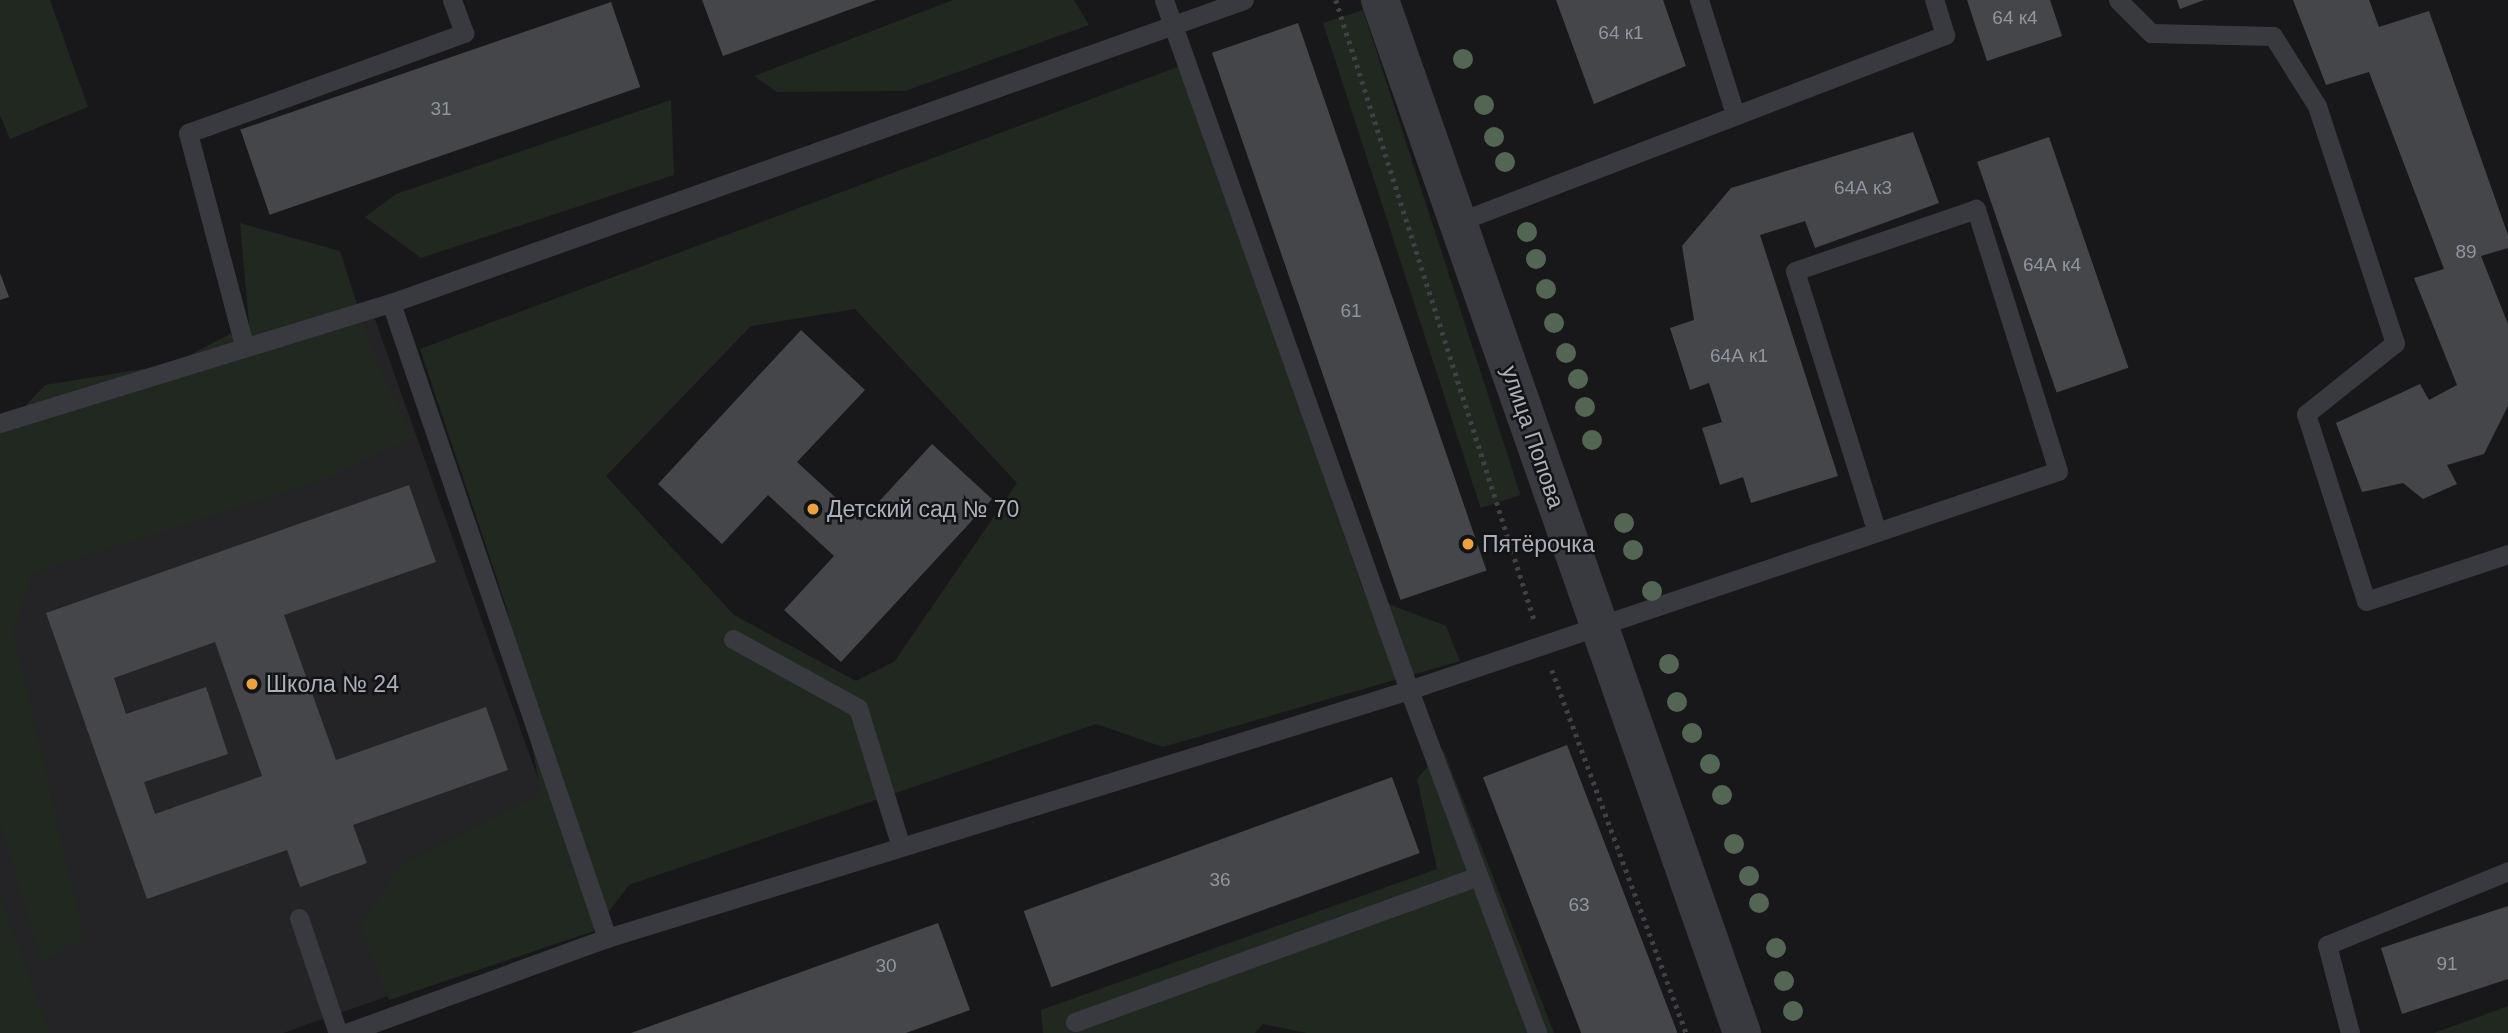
<!DOCTYPE html>
<meta charset="utf-8">
<style>
body{margin:0}
#map{position:relative;width:2508px;height:1033px;overflow:hidden;background:#18181a;font-family:Helvetica,sans-serif}
div>[style]{position:absolute}
.built>*{inset:0;background:#242427}
.green>*{inset:0;background:#202820;transform-origin:0 0}
.building>*{inset:0;background:#44464a;transform-origin:0 0}
.path>*{height:4.5px;margin-top:-2.25px;transform-origin:0;background:repeating-linear-gradient(90deg,#3f4146 0 3.5px,transparent 0 8.5px)}
.lane>*{height:19px;margin:-9.5px;padding:0 9.5px;transform-origin:9.5px;border-radius:9.5px;background:#393a3f}
.street>*{height:38px;margin:-19px;padding:0 19px;transform-origin:19px;border-radius:19px;background:#393a3f}
.trees>*{width:20px;height:20px;margin:-10px;border-radius:50%;background:#536553}
.dots>*{width:19px;height:19px;translate:-50% -50%;box-sizing:border-box;border:4px solid #131315;border-radius:50%}
span{translate:-50% -50%;white-space:nowrap;text-align:center;line-height:1.15;-webkit-text-stroke:5px #131315;paint-order:stroke}
.number-label{font-size:19px;color:#90969d}
.number-label span{-webkit-text-stroke-width:0}
.street-label{font-size:23px;color:#aab0b9}
.poi-label{font-size:23px;color:#aab0b9}
.left{translate:0 -50%;text-align:left}
</style>
<div id="map">
<div class="built">
<div style="clip-path:polygon(372px 311px,590px 925px,283px 1033px,0 1033px,0 442px)"></div>
</div>
<div class="green">
<div style="clip-path:polygon(0 0,50px 0,88px 107px,10px 139px,0 115px)"></div>
<div style="clip-path:polygon(953px 0,1074px 0,1089px 25px,905px 91px,777px 92px,754px 76px)"></div>
<div style="left:1363px;top:10px;width:510px;height:42px;rotate:72deg"></div>
<div style="clip-path:polygon(evenodd,1180px 66px,1365px 595px,1446px 626px,1460px 661px,1163px 747px,1096px 724px,629px 885px,594px 931px,389px 1000px,360px 926px,400px 865px,541px 794px,507px 609px,420px 349px,1180px 66px,855px 309px,1017px 483px,894px 662px,856px 681px,734px 615px,606px 476px,751px 326px,855px 309px)"></div>
<div style="clip-path:polygon(671px 100px,674px 175px,421px 258px,365px 217px,396px 194px)"></div>
<div style="clip-path:polygon(240px 223px,340px 251px,371px 348px,413px 437px,320px 481px,33px 573px,13px 631px,84px 938px,42px 961px,0 824px,0 433px,45px 385px,173px 364px,249px 324px)"></div>
<div style="clip-path:polygon(1443px 749px,1554px 1033px,1307px 1033px,1263px 1024px,1255px 1033px,1043px 1033px,1041px 1010px,1437px 869px,1417px 779px)"></div>
<div style="clip-path:polygon(0 897px,50px 1033px,0 1033px)"></div>
<div style="clip-path:polygon(2508px 1006px,2508px 1033px,2434px 1033px)"></div>
</div>
<div class="building">
<div style="clip-path:polygon(702px 0,876px 0,723px 56px)"></div>
<div style="clip-path:polygon(1556px 0,1663px 0,1686px 66px,1594px 104px)"></div>
<div style="clip-path:polygon(1967px 0,2050px 0,2062px 36px,1987px 61px)"></div>
<div style="clip-path:polygon(2177px 0,2204px 0,2180px 9px)"></div>
<div style="clip-path:polygon(2293px 0,2369px 0,2379px 27px,2429px 11px,2508px 235px,2508px 248px,2481px 256px,2508px 324px,2508px 406px,2484px 454px,2447px 465px,2457px 484px,2423px 499px,2403px 483px,2362px 492px,2336px 423px,2420px 384px,2429px 400px,2457px 385px,2414px 278px,2444px 269px,2369px 72px,2326px 85px)"></div>
<div style="left:611px;top:2px;width:90px;height:392px;rotate:71deg"></div>
<div style="left:1298px;top:23px;width:579px;height:91px;rotate:71deg"></div>
<div style="clip-path:polygon(1913px 132px,1939px 203px,1815px 248px,1805px 221px,1760px 235px,1838px 476px,1751px 503px,1743px 477px,1720px 485px,1702px 428px,1722px 422px,1709px 383px,1690px 390px,1670px 328px,1694px 320px,1682px 246px,1731px 188px)"></div>
<div style="left:2049px;top:137px;width:244px;height:76px;rotate:71deg"></div>
<div style="clip-path:polygon(0 273px,9px 297px,0 300px)"></div>
<div style="clip-path:polygon(801px 330px,865px 390px,797px 462px,861px 521px,932px 444px,992px 499px,841px 662px,784px 610px,834px 556px,768px 495px,722px 544px,658px 484px)"></div>
<div style="clip-path:polygon(evenodd,409px 485px,436px 562px,284px 615px,336px 760px,486px 707px,508px 770px,353px 825px,367px 863px,300px 887px,287px 850px,147px 899px,46px 613px,409px 485px,215px 642px,262px 776px,155px 814px,144px 782px,228px 754px,206px 687px,126px 714px,114px 678px,215px 642px)"></div>
<div style="left:1567px;top:745px;width:308px;height:90px;rotate:69deg"></div>
<div style="left:1392px;top:777px;width:81px;height:392px;rotate:70deg"></div>
<div style="clip-path:polygon(2508px 906px,2508px 979px,2402px 1014px,2381px 948px)"></div>
<div style="clip-path:polygon(938px 923px,970px 1010px,906px 1033px,631px 1033px)"></div>
</div>
<div class="path">
<div style="left:1336px;top:0;width:650px;rotate:72.26deg"></div>
<div style="left:1552px;top:670px;width:387px;rotate:69.7deg"></div>
</div>
<div class="lane">
<div style="left:1164px;top:0;width:732px;rotate:70.45deg"></div>
<div style="left:1409px;top:690px;width:366px;rotate:69.5deg"></div>
<div style="left:1699px;top:0;width:120px;rotate:72.5deg"></div>
<div style="left:2118px;top:0;width:47px;rotate:45deg"></div>
<div style="left:2151px;top:33px;width:122px;rotate:1.4deg"></div>
<div style="left:2273px;top:36px;width:83px;rotate:57.8deg"></div>
<div style="left:2317px;top:106px;width:250px;rotate:71.8deg"></div>
<div style="left:2395px;top:343px;width:114px;rotate:141.4deg"></div>
<div style="left:2306px;top:414px;width:196px;rotate:72.2deg"></div>
<div style="left:2366px;top:601px;width:150px;rotate:-18.3deg"></div>
<div style="left:1458px;top:222px;width:522px;rotate:-21.01deg"></div>
<div style="left:1945px;top:35px;width:37px;rotate:-107deg"></div>
<div style="left:391px;top:303px;width:671px;rotate:71.21deg"></div>
<div style="left:244px;top:345px;width:219px;rotate:-104.8deg"></div>
<div style="left:188px;top:133px;width:294px;rotate:-19.9deg"></div>
<div style="left:464px;top:33px;width:35px;rotate:-110deg"></div>
<div style="left:0;top:423px;width:409px;rotate:-17.1deg"></div>
<div style="left:391px;top:303px;width:905px;rotate:-19.56deg"></div>
<div style="left:733px;top:639px;width:143px;rotate:28.9deg"></div>
<div style="left:858px;top:708px;width:145px;rotate:72.8deg"></div>
<div style="left:299px;top:918px;width:121px;rotate:71.3deg"></div>
<div style="left:1075px;top:1022px;width:429px;rotate:-19.9deg"></div>
<div style="left:346px;top:1033px;width:278px;rotate:-20deg"></div>
<div style="left:607px;top:938px;width:839px;rotate:-17.18deg"></div>
<div style="left:1409px;top:690px;width:685px;rotate:-18.65deg"></div>
<div style="left:2058px;top:471px;width:275px;rotate:-107.4deg"></div>
<div style="left:1976px;top:209px;width:191px;rotate:161.1deg"></div>
<div style="left:1795px;top:271px;width:271px;rotate:72.6deg"></div>
<div style="left:2350px;top:1033px;width:91px;rotate:-104.6deg"></div>
<div style="left:2327px;top:945px;width:196px;rotate:-22.2deg"></div>
</div>
<div class="street">
<div style="left:1380px;top:0;width:1095px;rotate:70.69deg"></div>
</div>
<div class="trees">
<div style="left:1463px;top:59px"></div>
<div style="left:1484px;top:105px"></div>
<div style="left:1494px;top:137px"></div>
<div style="left:1505px;top:162px"></div>
<div style="left:1527px;top:232px"></div>
<div style="left:1536px;top:259px"></div>
<div style="left:1546px;top:289px"></div>
<div style="left:1554px;top:323px"></div>
<div style="left:1566px;top:353px"></div>
<div style="left:1578px;top:379px"></div>
<div style="left:1585px;top:407px"></div>
<div style="left:1592px;top:440px"></div>
<div style="left:1624px;top:523px"></div>
<div style="left:1633px;top:550px"></div>
<div style="left:1652px;top:591px"></div>
<div style="left:1669px;top:664px"></div>
<div style="left:1677px;top:702px"></div>
<div style="left:1692px;top:733px"></div>
<div style="left:1710px;top:764px"></div>
<div style="left:1722px;top:795px"></div>
<div style="left:1734px;top:844px"></div>
<div style="left:1749px;top:876px"></div>
<div style="left:1759px;top:903px"></div>
<div style="left:1776px;top:948px"></div>
<div style="left:1784px;top:981px"></div>
<div style="left:1793px;top:1011px"></div>
</div>
<div class="dots">
<div style="left:813px;top:509px;background:#eda33d"></div>
<div style="left:1468px;top:544px;background:#eda33d"></div>
<div style="left:252px;top:684px;background:#eda33d"></div>
</div>
<div class="number-label">
<span style="left:2015px;top:18px">64 к4</span>
<span style="left:1621px;top:33px">64 к1</span>
<span style="left:441px;top:109px">31</span>
<span style="left:1863px;top:188px">64А к3</span>
<span style="left:2466px;top:252px">89</span>
<span style="left:2052px;top:265px">64А к4</span>
<span style="left:1351px;top:311px">61</span>
<span style="left:1739px;top:356px">64А к1</span>
<span style="left:1220px;top:880px">36</span>
<span style="left:1579px;top:905px">63</span>
<span style="left:2447px;top:964px">91</span>
<span style="left:886px;top:966px">30</span>
</div>
<div class="street-label">
<span style="left:1533px;top:437px;rotate:71deg">улица Попова</span>
</div>
<div class="poi-label">
<span class="left" style="left:827px;top:509px">Детский сад № 70</span>
<span class="left" style="left:1482px;top:544px">Пятёрочка</span>
<span class="left" style="left:266px;top:684px">Школа № 24</span>
</div>
</div>
